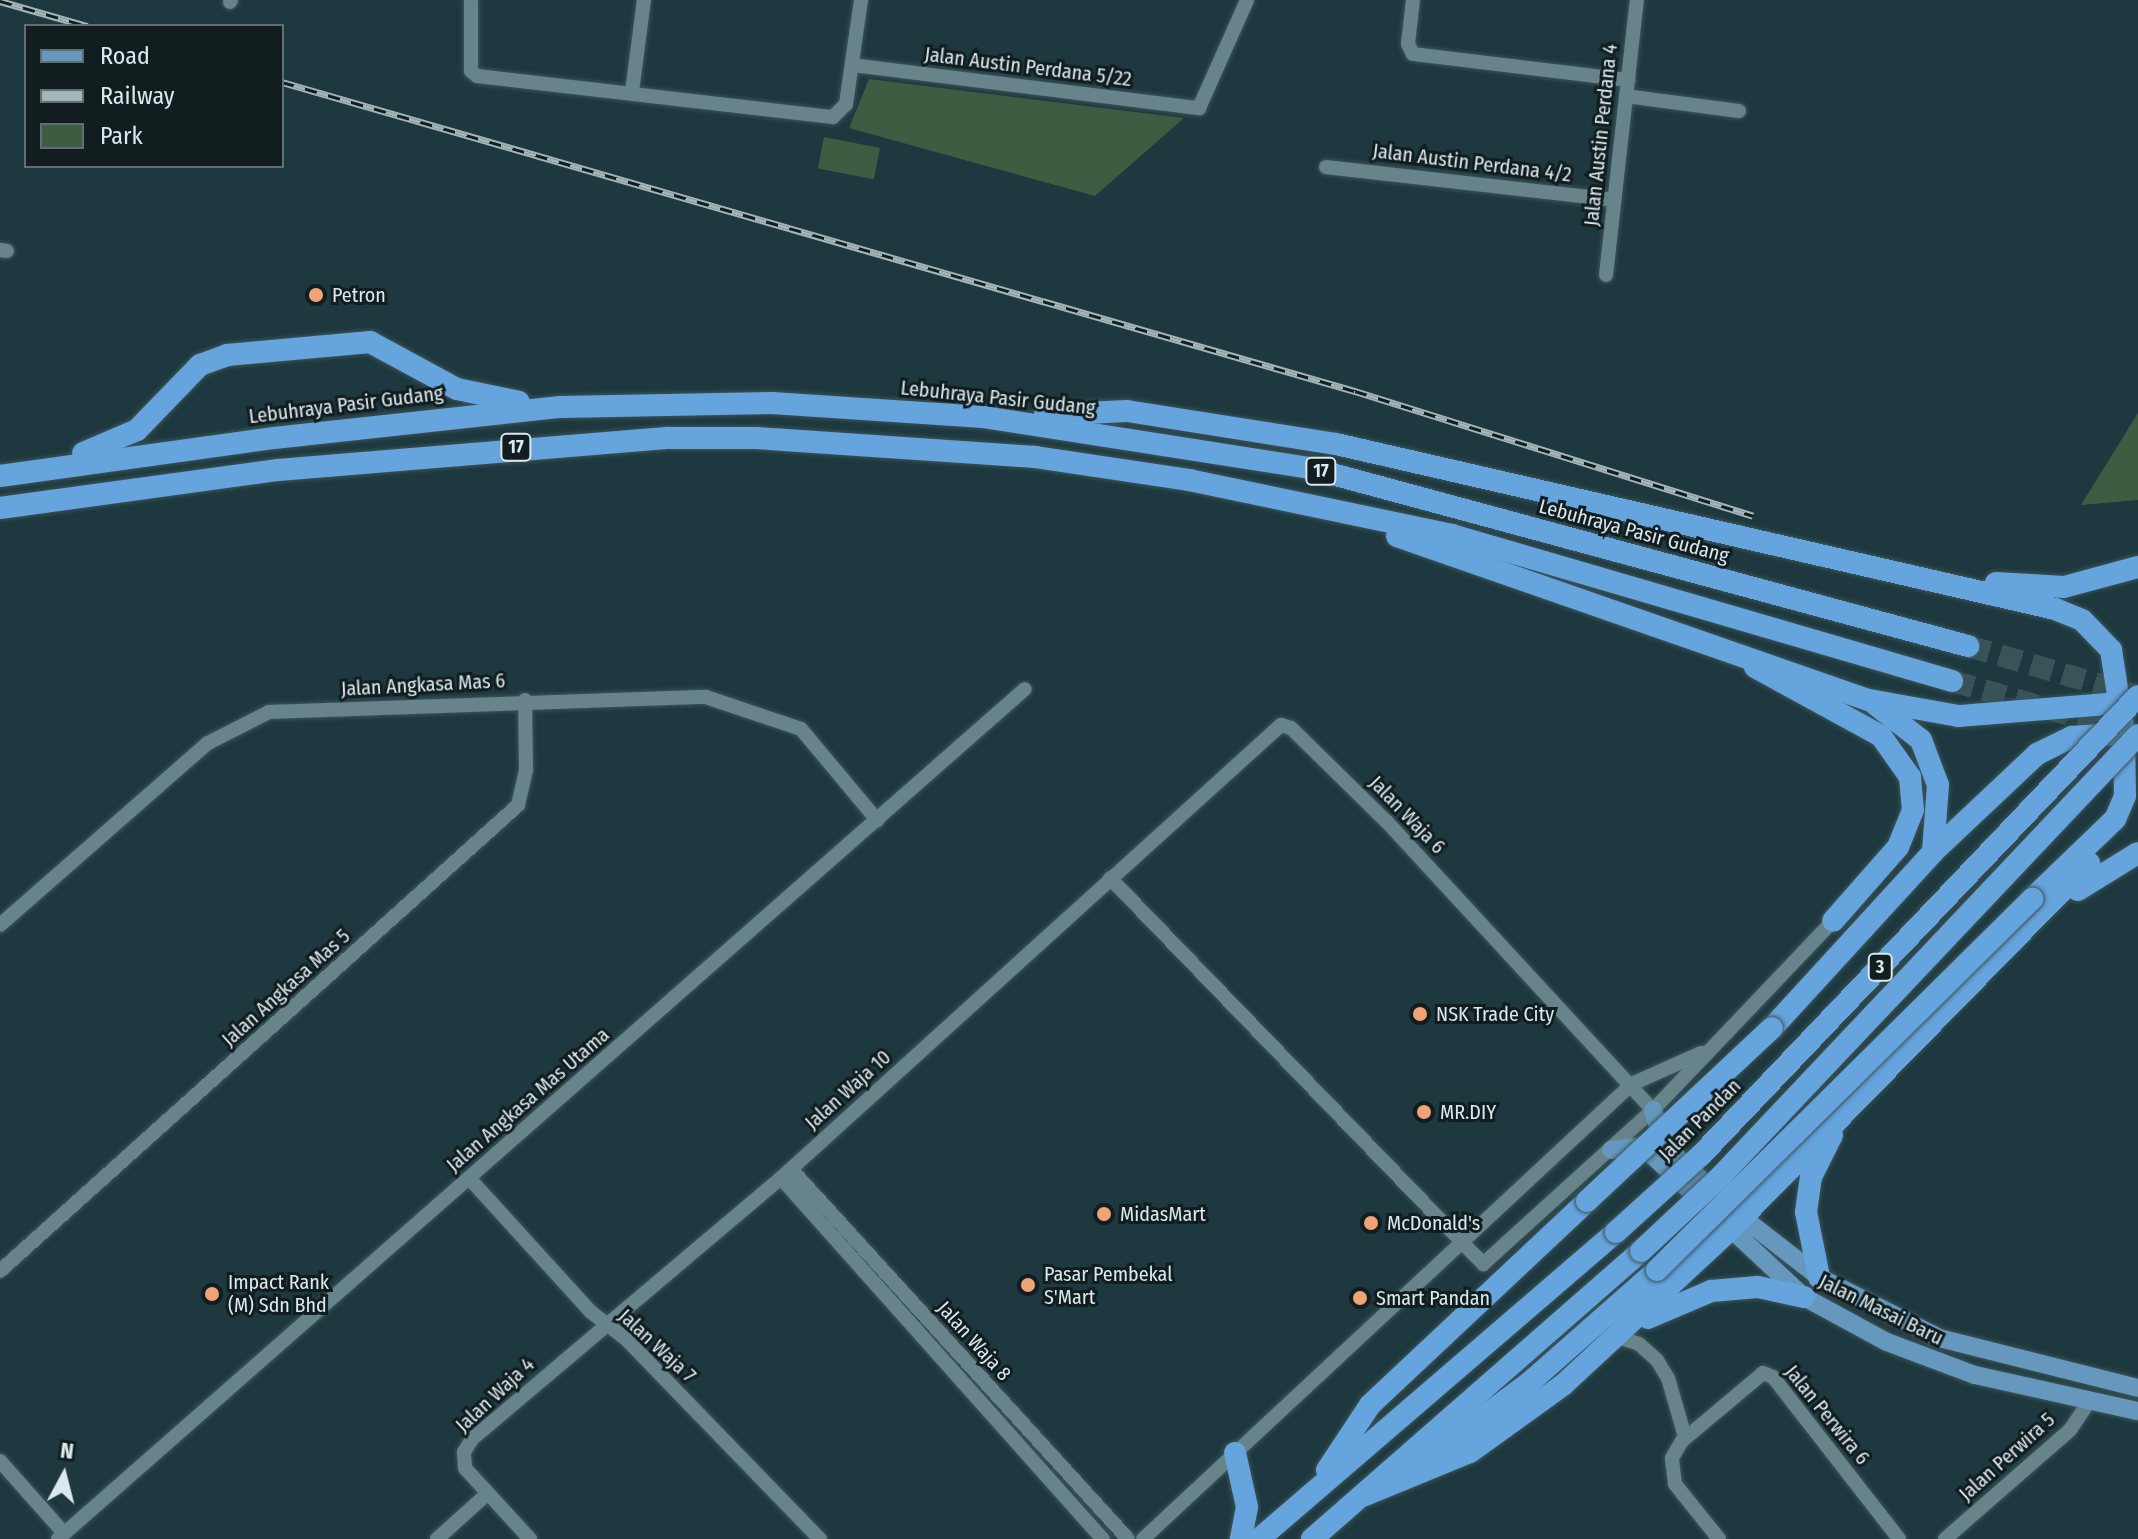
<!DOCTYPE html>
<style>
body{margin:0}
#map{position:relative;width:2138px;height:1539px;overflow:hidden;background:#1d383e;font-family:"Fira Sans Condensed",sans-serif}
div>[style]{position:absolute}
.green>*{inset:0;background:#3c5d42;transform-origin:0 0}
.highway-tunnel>*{height:22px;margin-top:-11px;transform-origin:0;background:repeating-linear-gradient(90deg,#395358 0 22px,transparent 0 33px)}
.roads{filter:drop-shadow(0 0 2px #3c5459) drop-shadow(0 0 2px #3c5459)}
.minor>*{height:14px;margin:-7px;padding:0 7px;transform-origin:7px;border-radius:7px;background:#67848b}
.major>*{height:18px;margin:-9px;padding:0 9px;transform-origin:9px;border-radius:9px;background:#6697bd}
.highway>*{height:22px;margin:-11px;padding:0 11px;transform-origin:11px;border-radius:11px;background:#66a4de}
.rail>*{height:7px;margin-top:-3.5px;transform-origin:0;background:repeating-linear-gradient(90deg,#121d20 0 12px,#a2b5b9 0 24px);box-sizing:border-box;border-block:2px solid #a2b5b9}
.bridges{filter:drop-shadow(0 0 2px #3c5459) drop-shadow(0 0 2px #3c5459)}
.highway-bridge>*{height:22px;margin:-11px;padding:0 11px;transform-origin:11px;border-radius:11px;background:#66a4de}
.dots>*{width:22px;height:22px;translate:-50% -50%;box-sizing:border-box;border:4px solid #121d20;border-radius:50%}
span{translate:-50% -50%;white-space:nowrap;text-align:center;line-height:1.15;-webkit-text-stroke:6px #121d20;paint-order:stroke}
.shield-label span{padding:2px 6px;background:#121d20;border:2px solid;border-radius:6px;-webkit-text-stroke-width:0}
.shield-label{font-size:18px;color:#dae9ed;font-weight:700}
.street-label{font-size:20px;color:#dae9ed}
.poi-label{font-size:20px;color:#dae9ed}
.left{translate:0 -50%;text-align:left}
.legend{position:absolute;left:24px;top:24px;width:260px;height:144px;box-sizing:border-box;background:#121d20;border:2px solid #626f72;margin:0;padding:10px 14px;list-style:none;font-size:24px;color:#dae9ed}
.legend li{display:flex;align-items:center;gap:16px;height:40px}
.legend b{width:40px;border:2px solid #626f72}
.north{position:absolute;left:24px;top:1435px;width:80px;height:80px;-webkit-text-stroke:6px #121d20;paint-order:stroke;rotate:7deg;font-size:22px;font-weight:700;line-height:32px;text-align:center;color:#dae9ed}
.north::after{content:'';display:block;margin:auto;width:28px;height:36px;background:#dae9ed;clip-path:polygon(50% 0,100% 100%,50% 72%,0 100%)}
</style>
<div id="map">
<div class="green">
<div style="clip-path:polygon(869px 79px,1184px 118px,1095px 196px,849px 128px)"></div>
<div style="left:824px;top:137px;width:57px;height:32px;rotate:11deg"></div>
<div style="clip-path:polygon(2138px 413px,2138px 500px,2081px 505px)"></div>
</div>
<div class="highway-tunnel">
<div style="left:1968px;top:646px;width:171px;rotate:16.3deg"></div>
<div style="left:1952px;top:681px;width:180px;rotate:16.1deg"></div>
</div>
<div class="roads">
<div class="minor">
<div style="left:471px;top:0;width:71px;rotate:90deg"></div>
<div style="left:471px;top:71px;width:8px;rotate:40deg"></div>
<div style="left:477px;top:76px;width:358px;rotate:6.6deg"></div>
<div style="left:833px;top:117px;width:18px;rotate:-45deg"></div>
<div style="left:846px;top:104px;width:105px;rotate:-81.8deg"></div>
<div style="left:1413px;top:0;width:44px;rotate:96.5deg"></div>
<div style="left:1408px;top:44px;width:11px;rotate:63deg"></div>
<div style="left:1413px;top:54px;width:217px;rotate:6.9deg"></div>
<div style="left:230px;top:2px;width:2px;rotate:-63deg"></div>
<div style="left:852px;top:65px;width:350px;rotate:7.1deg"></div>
<div style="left:1199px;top:108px;width:118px;rotate:-66deg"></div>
<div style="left:632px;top:92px;width:93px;rotate:-82.6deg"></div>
<div style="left:1626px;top:96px;width:114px;rotate:7.6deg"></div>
<div style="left:1326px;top:167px;width:290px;rotate:6.5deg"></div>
<div style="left:0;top:250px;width:7px;rotate:8deg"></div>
<div style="left:1606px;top:275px;width:277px;rotate:-83.6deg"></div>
<div style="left:1110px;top:878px;width:537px;rotate:45.98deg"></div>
<div style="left:1483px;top:1264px;width:229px;rotate:-42.2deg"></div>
<div style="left:1653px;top:1110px;width:261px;rotate:-46.4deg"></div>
<div style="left:0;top:925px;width:276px;rotate:-41.2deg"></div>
<div style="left:208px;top:743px;width:68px;rotate:-26.9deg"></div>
<div style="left:269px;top:712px;width:437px;rotate:-2deg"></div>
<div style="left:706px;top:697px;width:100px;rotate:18.6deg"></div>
<div style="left:801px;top:729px;width:119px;rotate:50.1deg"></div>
<div style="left:791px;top:1169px;width:500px;rotate:47.67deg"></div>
<div style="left:469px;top:1178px;width:181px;rotate:47.7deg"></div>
<div style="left:591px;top:1312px;width:44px;rotate:37.6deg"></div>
<div style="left:626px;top:1339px;width:279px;rotate:45.9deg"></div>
<div style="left:781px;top:1178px;width:484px;rotate:48.3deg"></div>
<div style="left:0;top:1271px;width:697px;rotate:-41.97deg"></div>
<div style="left:518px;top:805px;width:37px;rotate:-77deg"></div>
<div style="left:526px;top:769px;width:69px;rotate:-90.8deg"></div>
<div style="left:1618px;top:1337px;width:22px;rotate:18deg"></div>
<div style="left:1639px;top:1344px;width:24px;rotate:42deg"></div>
<div style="left:1657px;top:1360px;width:21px;rotate:59deg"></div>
<div style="left:1668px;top:1378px;width:61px;rotate:73.9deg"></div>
<div style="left:0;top:1461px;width:96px;rotate:48.4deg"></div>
<div style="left:58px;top:1539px;width:1287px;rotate:-41.32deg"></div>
<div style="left:437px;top:1539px;width:67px;rotate:-42deg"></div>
<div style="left:530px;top:1539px;width:96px;rotate:-132.5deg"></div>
<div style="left:465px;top:1468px;width:16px;rotate:-94deg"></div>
<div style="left:464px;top:1452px;width:15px;rotate:-58deg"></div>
<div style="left:472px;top:1439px;width:404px;rotate:-40.2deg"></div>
<div style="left:781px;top:1178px;width:675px;rotate:-42.18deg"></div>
<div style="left:1281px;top:725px;width:10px;rotate:17deg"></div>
<div style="left:1291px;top:728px;width:134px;rotate:44.4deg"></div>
<div style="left:1387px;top:822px;width:392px;rotate:47.3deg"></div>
<div style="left:1143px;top:1539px;width:668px;rotate:-42.94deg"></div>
<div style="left:1632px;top:1084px;width:76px;rotate:-24.2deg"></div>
<div style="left:1719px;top:1539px;width:70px;rotate:-128.7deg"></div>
<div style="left:1675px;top:1484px;width:26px;rotate:-97deg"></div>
<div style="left:1672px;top:1458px;width:20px;rotate:-60deg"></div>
<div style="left:1682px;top:1441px;width:106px;rotate:-40deg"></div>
<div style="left:1763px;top:1373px;width:11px;rotate:22deg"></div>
<div style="left:1773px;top:1377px;width:205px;rotate:52.1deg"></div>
<div style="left:1945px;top:1539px;width:166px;rotate:-41.1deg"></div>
<div style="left:2070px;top:1430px;width:36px;rotate:-56deg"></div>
</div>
<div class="major">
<div style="left:1653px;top:1110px;width:37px;rotate:73deg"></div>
<div style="left:1664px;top:1145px;width:108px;rotate:42.7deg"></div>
<div style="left:1743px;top:1218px;width:96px;rotate:37.8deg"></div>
<div style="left:1819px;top:1277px;width:135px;rotate:26.9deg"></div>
<div style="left:1939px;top:1338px;width:205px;rotate:14.1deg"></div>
<div style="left:1611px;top:1150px;width:31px;rotate:-7deg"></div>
<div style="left:1642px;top:1146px;width:221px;rotate:43deg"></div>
<div style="left:1804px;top:1297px;width:94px;rotate:28.5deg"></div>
<div style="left:1887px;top:1342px;width:94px;rotate:20.6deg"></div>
<div style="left:1975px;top:1375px;width:167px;rotate:12.5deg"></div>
</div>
<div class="highway">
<div style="left:1045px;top:415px;width:82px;rotate:-2.8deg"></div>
<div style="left:1127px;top:411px;width:212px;rotate:9deg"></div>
<div style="left:1336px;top:444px;width:738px;rotate:12.92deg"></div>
<div style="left:2055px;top:609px;width:29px;rotate:22deg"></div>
<div style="left:2082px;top:620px;width:42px;rotate:46deg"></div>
<div style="left:2111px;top:650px;width:84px;rotate:81.1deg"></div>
<div style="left:2124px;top:733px;width:63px;rotate:89.1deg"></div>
<div style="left:2125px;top:796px;width:25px;rotate:113deg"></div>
<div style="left:2115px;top:819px;width:115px;rotate:136.1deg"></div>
<div style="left:83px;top:453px;width:59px;rotate:-23.1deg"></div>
<div style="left:137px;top:430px;width:91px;rotate:-45.9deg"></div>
<div style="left:200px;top:365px;width:29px;rotate:-20deg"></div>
<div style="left:227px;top:355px;width:144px;rotate:-5.2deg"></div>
<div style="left:370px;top:342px;width:99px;rotate:28.4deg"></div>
<div style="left:457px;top:389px;width:63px;rotate:11.8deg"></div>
<div style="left:0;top:476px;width:277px;rotate:-7.9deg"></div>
<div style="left:274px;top:438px;width:288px;rotate:-6.2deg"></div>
<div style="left:560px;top:407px;width:212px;rotate:-1.1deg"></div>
<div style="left:772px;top:403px;width:212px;rotate:3.8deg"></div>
<div style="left:984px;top:417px;width:330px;rotate:8.9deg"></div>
<div style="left:1310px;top:468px;width:682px;rotate:15.14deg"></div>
<div style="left:0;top:508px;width:281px;rotate:-7.8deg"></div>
<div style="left:278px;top:470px;width:393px;rotate:-4.7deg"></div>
<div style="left:670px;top:438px;width:86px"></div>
<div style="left:756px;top:438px;width:280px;rotate:3.9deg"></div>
<div style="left:1035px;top:457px;width:156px;rotate:8.5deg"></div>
<div style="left:1189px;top:480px;width:269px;rotate:11.8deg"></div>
<div style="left:1452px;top:535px;width:521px;rotate:16.28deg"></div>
<div style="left:1397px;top:536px;width:500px;rotate:19.2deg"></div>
<div style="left:1869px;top:700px;width:91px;rotate:10.1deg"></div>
<div style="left:1959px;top:716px;width:175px;rotate:-4.6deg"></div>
<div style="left:1996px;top:583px;width:68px;rotate:3.4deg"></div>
<div style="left:2064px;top:587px;width:77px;rotate:-15.1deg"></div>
<div style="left:1755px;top:667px;width:144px;rotate:28.7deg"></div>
<div style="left:1881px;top:736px;width:50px;rotate:54.7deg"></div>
<div style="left:1910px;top:777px;width:33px;rotate:85deg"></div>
<div style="left:1913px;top:810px;width:40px;rotate:112deg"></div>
<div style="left:1898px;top:847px;width:98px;rotate:131.3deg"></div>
<div style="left:1875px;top:704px;width:58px;rotate:38deg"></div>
<div style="left:1921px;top:740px;width:48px;rotate:69.3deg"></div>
<div style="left:1938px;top:785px;width:67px;rotate:94.3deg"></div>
<div style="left:2078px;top:890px;width:70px;rotate:-31.7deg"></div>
<div style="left:1772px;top:1028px;width:239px;rotate:-47.5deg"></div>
<div style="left:1933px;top:852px;width:143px;rotate:-43.3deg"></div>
<div style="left:2037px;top:754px;width:39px;rotate:-26deg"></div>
<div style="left:2072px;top:737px;width:41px;rotate:-4.2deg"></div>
<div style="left:1819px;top:1277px;width:66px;rotate:-101.3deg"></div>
<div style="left:1806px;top:1212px;width:35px;rotate:-82deg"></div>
<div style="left:1811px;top:1177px;width:47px;rotate:-63.4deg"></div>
<div style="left:1648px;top:1318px;width:69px;rotate:-23.2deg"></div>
<div style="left:1711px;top:1291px;width:47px;rotate:-4.9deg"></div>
<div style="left:1758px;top:1287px;width:47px;rotate:12.3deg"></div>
<div style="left:1235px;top:1453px;width:55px;rotate:77.5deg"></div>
<div style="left:1247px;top:1507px;width:33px;rotate:101deg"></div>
<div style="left:1428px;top:1458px;width:126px;rotate:-36.6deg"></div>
<div style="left:1529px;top:1383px;width:171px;rotate:-41.4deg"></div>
<div style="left:1327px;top:1470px;width:78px;rotate:-56.5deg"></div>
<div style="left:1370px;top:1405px;width:298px;rotate:-43.2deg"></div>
<div style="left:1365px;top:1495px;width:113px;rotate:-22.3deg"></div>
<div style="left:1470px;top:1452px;width:115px;rotate:-35.8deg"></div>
<div style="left:1563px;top:1385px;width:226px;rotate:-42.9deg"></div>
<div style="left:1729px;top:1231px;width:515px;rotate:-45.63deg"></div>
<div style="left:1259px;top:1539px;width:471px;rotate:-40.7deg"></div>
<div style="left:1312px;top:1539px;width:437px;rotate:-41.2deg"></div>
</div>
</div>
<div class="rail">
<div style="left:0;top:1px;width:91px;rotate:16deg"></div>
<div style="left:282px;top:82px;width:1117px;rotate:16.07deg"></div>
<div style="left:1355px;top:391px;width:417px;rotate:17.4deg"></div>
</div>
<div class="bridges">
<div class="highway-bridge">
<div style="left:1587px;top:1201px;width:253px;rotate:-43.1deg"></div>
<div style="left:1616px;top:1232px;width:116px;rotate:-42.2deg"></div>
<div style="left:1702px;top:1154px;width:632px;rotate:-46.41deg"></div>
<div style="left:1641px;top:1251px;width:108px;rotate:-43.1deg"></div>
<div style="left:1720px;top:1177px;width:608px;rotate:-46.6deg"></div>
<div style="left:1657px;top:1270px;width:528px;rotate:-44.69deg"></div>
</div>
</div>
<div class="dots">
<div style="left:316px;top:295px;background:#efa377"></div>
<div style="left:1420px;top:1014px;background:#efa377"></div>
<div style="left:1424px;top:1112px;background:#efa377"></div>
<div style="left:1104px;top:1214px;background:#efa377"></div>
<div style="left:1371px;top:1223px;background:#efa377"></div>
<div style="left:1028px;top:1285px;background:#efa377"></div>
<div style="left:212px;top:1294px;background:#efa377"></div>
<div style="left:1360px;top:1298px;background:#efa377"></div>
</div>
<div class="shield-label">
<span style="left:516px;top:447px">17</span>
<span style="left:1321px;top:471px">17</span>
<span style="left:1880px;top:967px">3</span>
</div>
<div class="street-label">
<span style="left:1028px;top:67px;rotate:7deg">Jalan Austin Perdana 5/22</span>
<span style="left:1601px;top:135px;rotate:-84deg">Jalan Austin Perdana 4</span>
<span style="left:1472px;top:163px;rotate:7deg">Jalan Austin Perdana 4/2</span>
<span style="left:998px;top:398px;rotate:6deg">Lebuhraya Pasir Gudang</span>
<span style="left:346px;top:405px;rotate:-7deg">Lebuhraya Pasir Gudang</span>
<span style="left:1634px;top:531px;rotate:15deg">Lebuhraya Pasir Gudang</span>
<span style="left:423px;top:685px;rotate:-3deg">Jalan Angkasa Mas 6</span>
<span style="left:1407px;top:815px;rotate:46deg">Jalan Waja 6</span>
<span style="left:286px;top:988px;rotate:-42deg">Jalan Angkasa Mas 5</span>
<span style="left:848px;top:1090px;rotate:-42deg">Jalan Waja 10</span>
<span style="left:528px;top:1100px;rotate:-41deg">Jalan Angkasa Mas Utama</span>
<span style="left:1700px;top:1120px;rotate:-45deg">Jalan Pandan</span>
<span style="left:1881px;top:1310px;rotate:26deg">Jalan Masai Baru</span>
<span style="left:974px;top:1341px;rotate:48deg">Jalan Waja 8</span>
<span style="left:657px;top:1346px;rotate:43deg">Jalan Waja 7</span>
<span style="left:495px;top:1395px;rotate:-43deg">Jalan Waja 4</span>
<span style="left:1827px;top:1415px;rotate:51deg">Jalan Perwira 6</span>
<span style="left:2007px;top:1457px;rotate:-42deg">Jalan Perwira 5</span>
</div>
<div class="poi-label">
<span class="left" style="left:332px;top:295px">Petron</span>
<span class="left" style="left:1436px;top:1014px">NSK Trade City</span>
<span class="left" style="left:1440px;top:1112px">MR.DIY</span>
<span class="left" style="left:1120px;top:1214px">MidasMart</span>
<span class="left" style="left:1387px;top:1223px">McDonald's</span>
<span class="left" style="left:1044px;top:1286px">Pasar Pembekal<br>S'Mart</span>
<span class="left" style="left:228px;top:1294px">Impact Rank<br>(M) Sdn Bhd</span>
<span class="left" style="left:1376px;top:1298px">Smart Pandan</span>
</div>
<ul class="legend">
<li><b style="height:10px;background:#6697bd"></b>Road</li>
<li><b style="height:10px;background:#a2b5b9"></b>Railway</li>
<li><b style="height:22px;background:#3c5d42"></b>Park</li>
</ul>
<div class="north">N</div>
</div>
